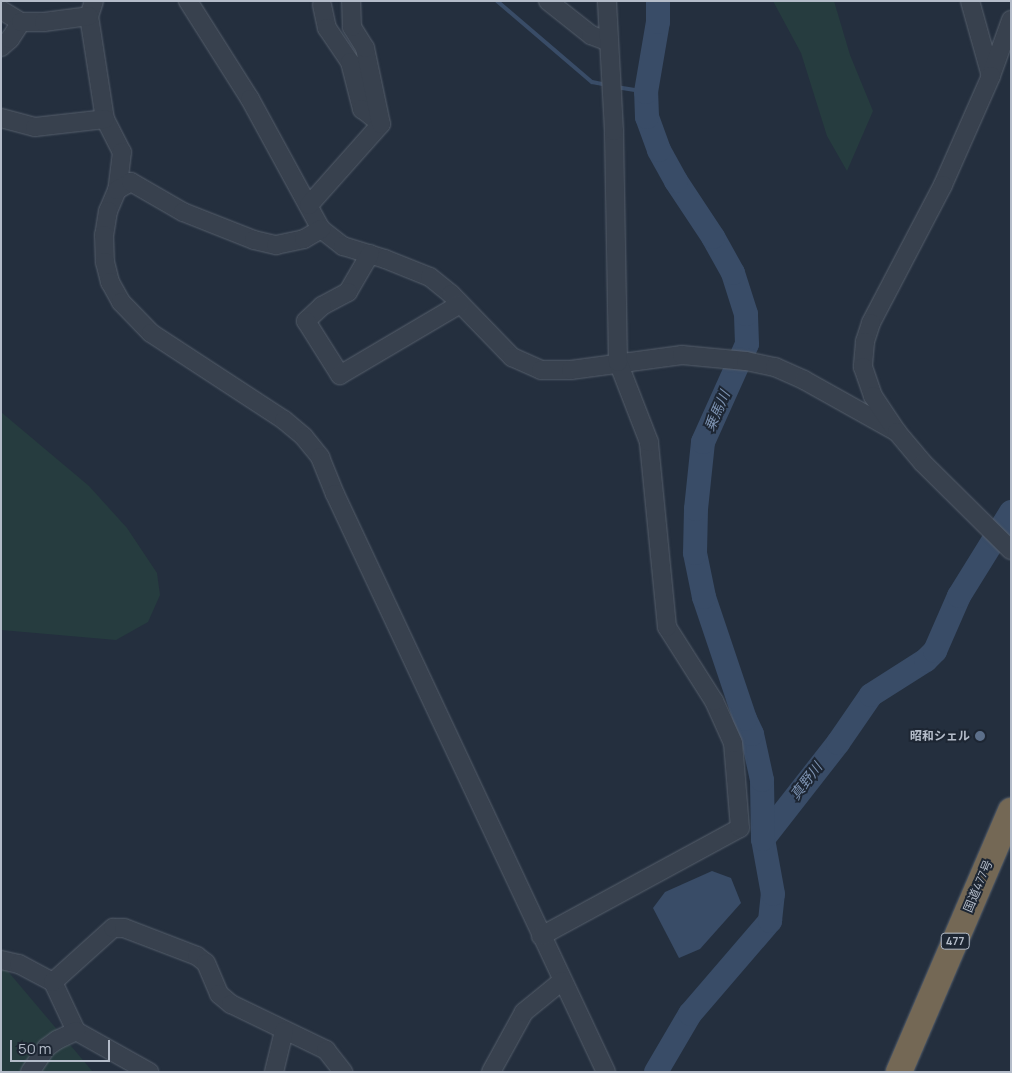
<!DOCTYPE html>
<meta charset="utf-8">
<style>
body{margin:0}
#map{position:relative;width:1012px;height:1073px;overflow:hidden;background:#242f3e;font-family:Manrope,"Noto Sans JP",sans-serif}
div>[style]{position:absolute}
.green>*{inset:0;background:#263c3f}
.water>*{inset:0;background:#394c67}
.stream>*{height:4px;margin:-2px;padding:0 2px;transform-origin:2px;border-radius:2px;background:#394c67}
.river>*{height:24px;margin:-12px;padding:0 12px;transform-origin:12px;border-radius:12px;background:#394c67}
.roads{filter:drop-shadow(0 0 1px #565f6c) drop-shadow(0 0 1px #565f6c)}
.minor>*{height:18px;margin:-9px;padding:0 9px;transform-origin:9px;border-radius:9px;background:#38414e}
.highway>*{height:26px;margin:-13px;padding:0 13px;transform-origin:13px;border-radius:13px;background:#746855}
.dots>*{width:14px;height:14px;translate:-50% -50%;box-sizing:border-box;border:2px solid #1d2633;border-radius:50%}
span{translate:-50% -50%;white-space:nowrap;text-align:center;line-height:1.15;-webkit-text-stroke:4px #1d2633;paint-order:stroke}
.shield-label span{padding:1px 4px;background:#1d2633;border:1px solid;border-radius:4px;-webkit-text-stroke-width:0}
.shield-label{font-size:11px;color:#b4bcc9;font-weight:700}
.poi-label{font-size:12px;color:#b4bcc9;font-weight:700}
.right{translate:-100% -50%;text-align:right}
.street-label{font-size:12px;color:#b4bcc9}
.water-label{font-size:14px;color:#7c92b1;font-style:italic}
.frame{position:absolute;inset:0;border:2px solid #b4bcc9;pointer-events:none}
.scale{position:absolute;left:10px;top:1040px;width:100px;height:22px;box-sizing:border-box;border:2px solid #b4bcc9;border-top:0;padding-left:6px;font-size:15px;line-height:18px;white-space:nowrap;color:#b4bcc9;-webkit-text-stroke:4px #1d2633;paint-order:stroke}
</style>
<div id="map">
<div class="green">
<div style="clip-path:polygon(773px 1px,834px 1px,850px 55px,873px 111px,847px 171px,827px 136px,801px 53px)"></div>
<div style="clip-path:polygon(1px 412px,89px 486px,127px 528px,157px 573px,160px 595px,148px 622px,116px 640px,1px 630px)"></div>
<div style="clip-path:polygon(1px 965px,6px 969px,93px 1072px,1px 1072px)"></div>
</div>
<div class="water">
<div style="clip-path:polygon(712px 871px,731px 878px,741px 903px,700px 949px,679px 958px,653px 908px,665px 892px)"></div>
</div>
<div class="stream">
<div style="left:497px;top:1px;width:125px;rotate:40.5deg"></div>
<div style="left:592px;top:82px;width:15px;rotate:11deg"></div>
<div style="left:616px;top:87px;width:30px;rotate:9deg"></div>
</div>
<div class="river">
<div style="left:763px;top:839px;width:122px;rotate:-52deg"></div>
<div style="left:838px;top:743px;width:58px;rotate:-55.5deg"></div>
<div style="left:871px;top:695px;width:65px;rotate:-32.5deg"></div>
<div style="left:926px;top:660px;width:13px;rotate:-45deg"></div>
<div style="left:935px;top:651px;width:60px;rotate:-66.4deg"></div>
<div style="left:959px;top:596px;width:99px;rotate:-58.2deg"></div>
<div style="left:656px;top:1072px;width:67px;rotate:-59.6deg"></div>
<div style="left:690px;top:1014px;width:123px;rotate:-49.3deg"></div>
<div style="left:770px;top:921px;width:27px;rotate:-84deg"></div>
<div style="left:773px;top:894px;width:56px;rotate:-100.3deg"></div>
<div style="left:763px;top:839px;width:59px;rotate:-91deg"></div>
<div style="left:762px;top:780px;width:47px;rotate:-102.3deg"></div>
<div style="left:752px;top:734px;width:17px;rotate:-115deg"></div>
<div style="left:745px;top:719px;width:129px;rotate:-108.6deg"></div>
<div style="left:704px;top:597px;width:45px;rotate:-101.6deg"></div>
<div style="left:695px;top:553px;width:44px;rotate:-88.7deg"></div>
<div style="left:696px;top:509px;width:67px;rotate:-84deg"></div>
<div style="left:703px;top:442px;width:107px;rotate:-65.8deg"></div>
<div style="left:747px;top:344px;width:30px;rotate:-92deg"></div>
<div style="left:746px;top:314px;width:43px;rotate:-107.6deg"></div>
<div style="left:733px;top:273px;width:41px;rotate:-119.1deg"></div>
<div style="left:713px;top:237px;width:67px;rotate:-123.5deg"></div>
<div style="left:676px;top:181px;width:35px;rotate:-119deg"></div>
<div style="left:659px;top:150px;width:35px;rotate:-110deg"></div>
<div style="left:647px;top:117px;width:25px;rotate:-92deg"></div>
<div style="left:646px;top:92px;width:71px;rotate:-80.3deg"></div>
<div style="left:658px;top:22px;width:21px;rotate:-90deg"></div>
</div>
<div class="roads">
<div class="minor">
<div style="left:94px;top:1px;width:16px;rotate:108deg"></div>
<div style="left:89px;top:16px;width:104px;rotate:81.2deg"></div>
<div style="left:105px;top:119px;width:37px;rotate:63deg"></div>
<div style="left:122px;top:152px;width:38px;rotate:97deg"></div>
<div style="left:117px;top:190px;width:23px;rotate:113deg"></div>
<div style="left:108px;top:211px;width:24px;rotate:99deg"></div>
<div style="left:104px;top:235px;width:27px;rotate:88deg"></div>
<div style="left:105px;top:262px;width:21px;rotate:76deg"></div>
<div style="left:110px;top:282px;width:23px;rotate:61deg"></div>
<div style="left:121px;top:302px;width:43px;rotate:45.9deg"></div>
<div style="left:151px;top:333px;width:159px;rotate:33.2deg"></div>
<div style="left:284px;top:420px;width:26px;rotate:40deg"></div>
<div style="left:304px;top:437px;width:26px;rotate:51deg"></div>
<div style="left:320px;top:457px;width:40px;rotate:68deg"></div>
<div style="left:335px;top:494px;width:638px;rotate:64.88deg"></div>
<div style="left:188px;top:1px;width:116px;rotate:57.7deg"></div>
<div style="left:250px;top:99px;width:148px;rotate:61.4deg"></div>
<div style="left:321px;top:229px;width:28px;rotate:38deg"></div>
<div style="left:343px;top:246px;width:44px;rotate:17.2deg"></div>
<div style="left:385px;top:259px;width:48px;rotate:21.8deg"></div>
<div style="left:430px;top:277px;width:27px;rotate:39deg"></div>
<div style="left:451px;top:294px;width:88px;rotate:45.9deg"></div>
<div style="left:512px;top:357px;width:32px;rotate:24deg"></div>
<div style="left:541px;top:370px;width:30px"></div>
<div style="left:571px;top:370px;width:112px;rotate:-7.7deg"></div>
<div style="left:682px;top:355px;width:64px;rotate:5.4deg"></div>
<div style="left:746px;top:361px;width:30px;rotate:12deg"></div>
<div style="left:775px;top:367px;width:32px;rotate:24deg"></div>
<div style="left:804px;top:380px;width:107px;rotate:29.2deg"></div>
<div style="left:548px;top:1px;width:55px;rotate:38.3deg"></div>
<div style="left:591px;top:35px;width:19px;rotate:21deg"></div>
<div style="left:970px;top:1px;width:78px;rotate:74.4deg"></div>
<div style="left:322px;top:5px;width:24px;rotate:78deg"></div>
<div style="left:327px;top:28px;width:41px;rotate:55.9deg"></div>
<div style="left:350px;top:62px;width:49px;rotate:75.7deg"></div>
<div style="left:362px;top:109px;width:24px;rotate:38deg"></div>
<div style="left:1px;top:10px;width:23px;rotate:31deg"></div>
<div style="left:1011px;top:20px;width:59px;rotate:109.7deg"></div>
<div style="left:991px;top:76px;width:119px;rotate:113.8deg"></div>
<div style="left:943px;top:185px;width:156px;rotate:117.6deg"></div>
<div style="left:871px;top:323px;width:20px;rotate:108deg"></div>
<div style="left:865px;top:342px;width:25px;rotate:95deg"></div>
<div style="left:863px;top:367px;width:31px;rotate:71deg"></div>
<div style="left:873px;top:396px;width:43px;rotate:56.3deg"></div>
<div style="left:897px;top:432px;width:40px;rotate:50deg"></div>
<div style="left:923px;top:463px;width:124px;rotate:44.7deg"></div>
<div style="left:1px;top:47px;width:12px;rotate:-42deg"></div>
<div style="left:10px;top:39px;width:20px;rotate:-57deg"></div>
<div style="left:21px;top:22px;width:23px"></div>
<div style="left:44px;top:22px;width:45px;rotate:-7.6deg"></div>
<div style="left:1px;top:118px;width:35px;rotate:15deg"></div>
<div style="left:35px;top:127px;width:70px;rotate:-6.5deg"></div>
<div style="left:117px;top:190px;width:16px;rotate:-30deg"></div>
<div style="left:131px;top:182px;width:60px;rotate:30deg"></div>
<div style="left:183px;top:212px;width:76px;rotate:21.5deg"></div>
<div style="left:254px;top:240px;width:23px;rotate:13deg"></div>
<div style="left:276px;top:245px;width:29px;rotate:-12deg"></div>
<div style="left:304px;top:239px;width:20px;rotate:-30deg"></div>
<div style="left:309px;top:205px;width:108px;rotate:-48.4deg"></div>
<div style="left:381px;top:124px;width:78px;rotate:-101.9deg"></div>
<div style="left:365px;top:48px;width:25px;rotate:-122deg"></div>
<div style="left:352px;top:27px;width:26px;rotate:-92deg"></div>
<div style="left:370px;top:254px;width:44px;rotate:120.1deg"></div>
<div style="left:348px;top:292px;width:30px;rotate:152deg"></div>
<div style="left:322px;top:306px;width:22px;rotate:137deg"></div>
<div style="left:306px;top:321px;width:64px;rotate:57.8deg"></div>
<div style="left:340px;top:375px;width:139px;rotate:-30.6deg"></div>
<div style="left:541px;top:936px;width:226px;rotate:-28.5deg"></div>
<div style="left:740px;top:828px;width:85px;rotate:-94.7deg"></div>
<div style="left:733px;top:743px;width:46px;rotate:-114.3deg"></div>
<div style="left:714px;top:701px;width:88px;rotate:-122.4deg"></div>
<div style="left:667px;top:627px;width:186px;rotate:-95.6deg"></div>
<div style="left:649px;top:442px;width:86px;rotate:-111.2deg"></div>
<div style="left:618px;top:362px;width:231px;rotate:-91deg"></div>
<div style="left:614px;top:131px;width:130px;rotate:-93.1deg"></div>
<div style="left:1px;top:960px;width:18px;rotate:13deg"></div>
<div style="left:19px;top:964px;width:38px;rotate:28deg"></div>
<div style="left:53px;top:982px;width:54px;rotate:64.9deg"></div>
<div style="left:76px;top:1031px;width:84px;rotate:29.3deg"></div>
<div style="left:53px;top:982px;width:81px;rotate:-42deg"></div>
<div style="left:113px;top:928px;width:11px"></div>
<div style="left:124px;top:928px;width:78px;rotate:21deg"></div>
<div style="left:197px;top:956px;width:11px;rotate:38deg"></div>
<div style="left:206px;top:963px;width:34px;rotate:67deg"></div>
<div style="left:219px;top:994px;width:16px;rotate:40deg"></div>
<div style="left:231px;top:1004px;width:106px;rotate:25.8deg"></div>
<div style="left:326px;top:1050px;width:28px;rotate:52deg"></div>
<div style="left:30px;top:1072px;width:29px;rotate:-56deg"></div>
<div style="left:46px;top:1048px;width:14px;rotate:-36deg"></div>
<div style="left:57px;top:1040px;width:21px;rotate:-25deg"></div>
<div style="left:274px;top:1072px;width:42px;rotate:-76.3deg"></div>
<div style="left:491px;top:1072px;width:68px;rotate:-61.2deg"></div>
<div style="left:524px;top:1012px;width:49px;rotate:-39.2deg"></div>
</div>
<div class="highway">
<div style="left:899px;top:1072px;width:284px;rotate:-66.8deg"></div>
</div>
</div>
<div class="dots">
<div style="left:980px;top:736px;background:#5c6f8a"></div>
</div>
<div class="shield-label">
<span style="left:955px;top:941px">477</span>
</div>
<div class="poi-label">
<span class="right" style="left:970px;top:736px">昭和シェル</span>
</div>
<div class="street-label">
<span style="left:978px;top:886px;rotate:-67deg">国道477号</span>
</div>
<div class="water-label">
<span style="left:717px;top:411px;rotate:-66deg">乗馬川</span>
<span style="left:806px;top:781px;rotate:-53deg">真野川</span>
</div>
<div class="frame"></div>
<div class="scale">50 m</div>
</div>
